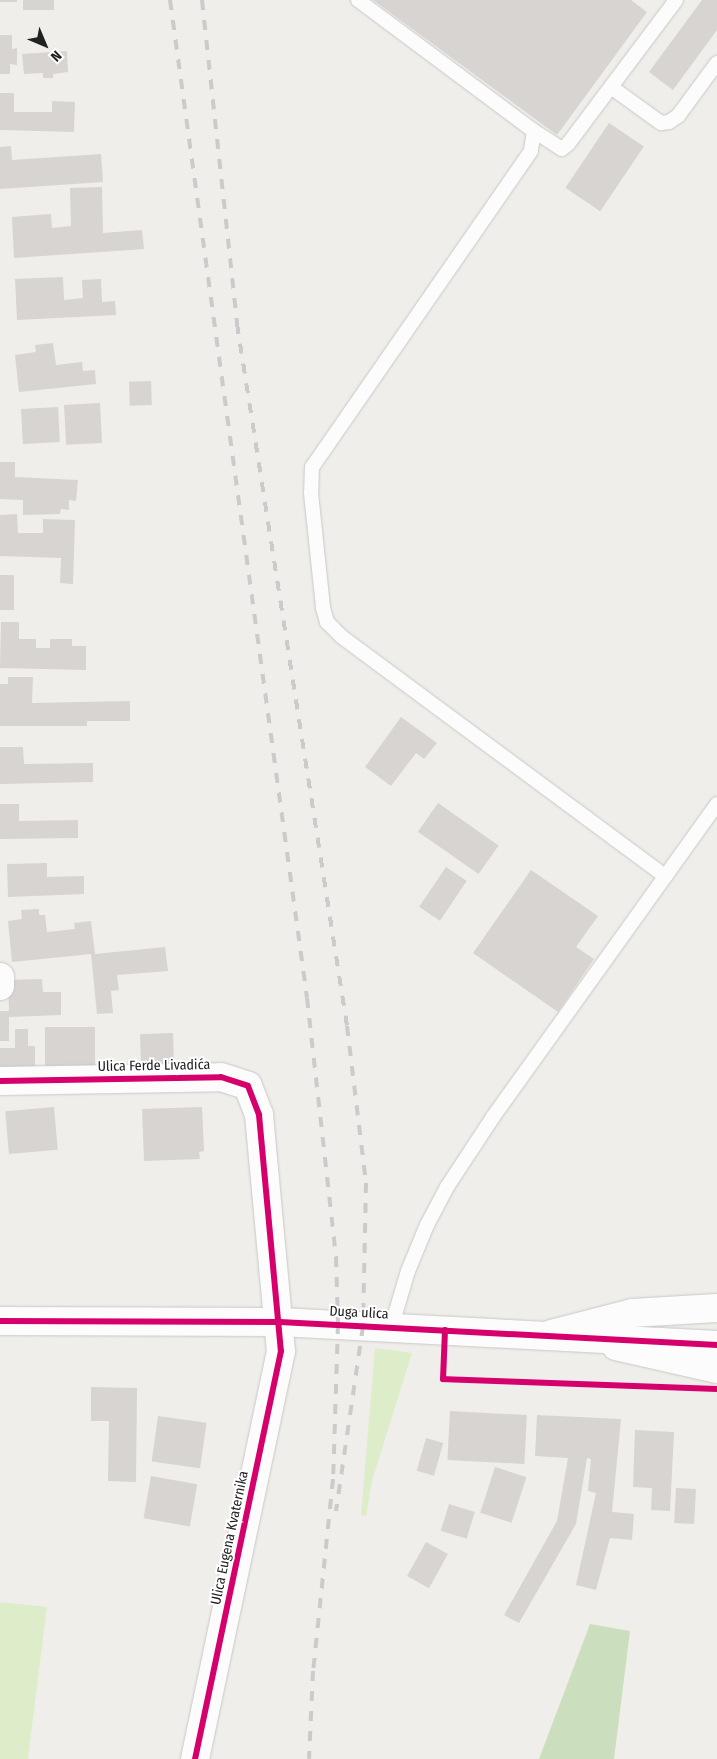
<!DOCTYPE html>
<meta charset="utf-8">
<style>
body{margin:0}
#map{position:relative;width:717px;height:1759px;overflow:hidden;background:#f0eeea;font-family:"Fira Sans Condensed",sans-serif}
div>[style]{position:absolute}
.grass>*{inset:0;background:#ddedc9}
.forest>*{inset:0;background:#cbdfbf}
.building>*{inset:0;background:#d7d4d1;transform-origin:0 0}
.roads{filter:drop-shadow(0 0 1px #c8c8c6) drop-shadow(0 0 1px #c8c8c6)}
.service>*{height:14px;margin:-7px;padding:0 7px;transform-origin:7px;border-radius:7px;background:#fdfcfc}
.minor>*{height:28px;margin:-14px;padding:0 14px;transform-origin:14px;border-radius:14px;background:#fdfcfc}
.tertiary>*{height:28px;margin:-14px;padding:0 14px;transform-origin:14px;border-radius:14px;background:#fdfcfc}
.rail>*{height:4px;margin-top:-2px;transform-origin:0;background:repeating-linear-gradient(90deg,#cbcbcb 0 10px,transparent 0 20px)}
.cycleway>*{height:6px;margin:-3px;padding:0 3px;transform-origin:3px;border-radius:3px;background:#d6006c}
span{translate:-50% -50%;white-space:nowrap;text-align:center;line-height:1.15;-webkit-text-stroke:4px #fff;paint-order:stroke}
.street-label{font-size:14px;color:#212121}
.north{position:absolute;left:20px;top:20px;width:50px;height:50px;-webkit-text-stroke:4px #fff;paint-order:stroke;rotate:135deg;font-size:14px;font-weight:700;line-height:20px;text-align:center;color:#212121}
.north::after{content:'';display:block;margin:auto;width:18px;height:22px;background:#212121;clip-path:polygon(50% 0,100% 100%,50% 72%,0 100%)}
</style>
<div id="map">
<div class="grass">
<div style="clip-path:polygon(375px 1348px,412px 1353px,372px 1481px,366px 1516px,361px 1515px)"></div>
<div style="clip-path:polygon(0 1602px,47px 1607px,28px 1759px,0 1759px)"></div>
</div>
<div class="forest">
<div style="clip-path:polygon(590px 1624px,630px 1631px,614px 1759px,539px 1759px)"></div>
</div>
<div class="building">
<div style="left:0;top:0;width:17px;height:2px"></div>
<div style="left:23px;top:0;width:31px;height:10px"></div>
<div style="clip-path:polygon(373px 0,631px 0,647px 12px,557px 135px)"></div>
<div style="clip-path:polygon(702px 0,717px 0,717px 30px,673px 90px,649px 72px)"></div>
<div style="clip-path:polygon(0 35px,12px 35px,12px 49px,17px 48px,17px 65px,10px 64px,10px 74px,0 74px)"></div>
<div style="clip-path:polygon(67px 51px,68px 72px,53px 74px,53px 78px,43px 78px,43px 73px,24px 74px,22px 54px)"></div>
<div style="clip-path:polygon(0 93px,14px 93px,14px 112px,52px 112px,52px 101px,75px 102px,74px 132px,0 130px)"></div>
<div style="left:609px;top:123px;width:42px;height:78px;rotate:34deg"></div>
<div style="clip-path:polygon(11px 146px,12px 160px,101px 154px,103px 182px,0 189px,0 147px)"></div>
<div style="clip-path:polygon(102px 187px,103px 233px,142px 230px,144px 249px,14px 258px,12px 217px,51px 214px,52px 228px,71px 226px,70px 188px)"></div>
<div style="clip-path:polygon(63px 277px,64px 300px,83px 298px,82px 280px,101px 279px,102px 302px,115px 301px,116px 315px,17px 320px,15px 279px)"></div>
<div style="clip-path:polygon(53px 343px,56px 365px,82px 362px,83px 371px,95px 370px,96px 384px,19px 392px,15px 355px,36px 352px,35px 345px)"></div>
<div style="left:151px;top:381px;width:24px;height:22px;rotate:88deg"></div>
<div style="left:100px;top:403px;width:40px;height:36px;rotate:87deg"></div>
<div style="left:58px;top:407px;width:35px;height:37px;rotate:87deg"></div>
<div style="clip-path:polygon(0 462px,15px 462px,15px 477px,78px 480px,76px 501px,69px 500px,69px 510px,61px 509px,60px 514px,23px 515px,23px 500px,0 499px)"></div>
<div style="clip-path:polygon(17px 514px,18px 533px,43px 533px,43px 519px,75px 520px,73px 584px,60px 583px,61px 558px,0 556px,0 515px)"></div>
<div style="left:14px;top:575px;width:35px;height:14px;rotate:90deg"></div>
<div style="clip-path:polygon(1px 622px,19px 622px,19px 639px,36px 639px,36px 648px,50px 648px,50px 639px,72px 639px,72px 646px,86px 646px,86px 670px,0 668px)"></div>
<div style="clip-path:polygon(8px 677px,33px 677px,32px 703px,130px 701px,130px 721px,87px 721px,87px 726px,0 726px,0 684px,8px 684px)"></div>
<div style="clip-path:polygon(401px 717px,437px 743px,424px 759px,416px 753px,391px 786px,365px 767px)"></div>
<div style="clip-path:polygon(0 747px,23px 747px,24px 764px,93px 763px,93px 782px,0 784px)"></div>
<div style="left:438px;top:803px;width:74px;height:35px;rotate:35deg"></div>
<div style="clip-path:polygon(0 804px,19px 804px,19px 821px,78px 820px,78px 838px,0 839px)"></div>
<div style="clip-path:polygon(47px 863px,47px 877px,84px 876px,84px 894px,8px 897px,7px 864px)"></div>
<div style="left:446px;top:867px;width:25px;height:48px;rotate:34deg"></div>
<div style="clip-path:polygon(531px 870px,598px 916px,576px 947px,594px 959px,558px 1012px,473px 953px)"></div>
<div style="clip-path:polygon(39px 909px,39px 915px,45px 915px,47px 932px,75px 929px,74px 923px,91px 921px,95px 954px,165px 947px,168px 971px,117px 975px,119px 990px,111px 991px,113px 1013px,97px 1014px,91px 954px,12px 962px,8px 921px,22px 919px,21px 910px)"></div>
<div style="clip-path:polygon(42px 979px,43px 992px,61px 992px,61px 1015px,9px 1017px,9px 1041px,0 1041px,0 1011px,9px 1011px,8px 980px)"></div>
<div style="left:45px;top:1027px;width:50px;height:42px"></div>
<div style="clip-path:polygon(15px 1029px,28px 1029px,28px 1046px,35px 1046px,35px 1067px,0 1068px,0 1048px,15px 1048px)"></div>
<div style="left:173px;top:1033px;width:38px;height:33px;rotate:88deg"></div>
<div style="left:54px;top:1107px;width:43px;height:49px;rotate:85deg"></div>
<div style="clip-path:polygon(202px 1107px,204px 1151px,199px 1152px,200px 1159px,144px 1161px,142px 1109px)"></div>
<div style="clip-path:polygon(91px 1387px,137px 1388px,136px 1482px,108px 1481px,109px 1421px,91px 1421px)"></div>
<div style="left:450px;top:1411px;width:77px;height:49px;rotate:3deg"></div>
<div style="clip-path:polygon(537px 1415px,621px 1419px,612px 1512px,634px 1514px,632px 1540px,610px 1538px,596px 1590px,576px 1585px,596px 1493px,588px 1491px,591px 1459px,587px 1458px,576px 1524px,519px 1623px,504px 1615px,557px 1521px,568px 1458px,535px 1456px)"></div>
<div style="left:158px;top:1416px;width:49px;height:46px;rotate:8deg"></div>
<div style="clip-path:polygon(635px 1430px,674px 1432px,670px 1511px,651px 1510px,652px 1488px,633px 1487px)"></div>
<div style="left:426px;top:1438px;width:18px;height:34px;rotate:16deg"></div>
<div style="left:495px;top:1467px;width:33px;height:48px;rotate:18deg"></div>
<div style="left:151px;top:1476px;width:47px;height:43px;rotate:10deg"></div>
<div style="left:676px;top:1488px;width:20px;height:35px;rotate:3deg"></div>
<div style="left:449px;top:1504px;width:27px;height:28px;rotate:17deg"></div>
<div style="left:426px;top:1542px;width:25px;height:39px;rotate:29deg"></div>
</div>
<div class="roads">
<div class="service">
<div style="left:358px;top:0;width:219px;rotate:36.7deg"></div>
<div style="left:534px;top:131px;width:20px;rotate:99deg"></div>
<div style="left:531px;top:151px;width:384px;rotate:124.7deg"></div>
<div style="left:312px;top:467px;width:26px;rotate:92deg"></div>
<div style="left:311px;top:493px;width:116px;rotate:84deg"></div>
<div style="left:323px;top:608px;width:15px;rotate:74deg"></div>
<div style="left:327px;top:622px;width:21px;rotate:45deg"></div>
<div style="left:342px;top:637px;width:402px;rotate:36.5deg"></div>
<div style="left:611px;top:87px;width:62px;rotate:35.8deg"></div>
<div style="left:661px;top:123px;width:8px;rotate:-7deg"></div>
<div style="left:669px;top:122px;width:11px;rotate:-34deg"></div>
<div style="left:678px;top:116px;width:66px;rotate:-53.7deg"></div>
<div style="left:534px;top:131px;width:33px;rotate:33deg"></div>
<div style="left:562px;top:149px;width:8px;rotate:-40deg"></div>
<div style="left:568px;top:144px;width:180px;rotate:-53.1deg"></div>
<div style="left:391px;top:1328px;width:59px;rotate:-73.4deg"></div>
<div style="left:408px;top:1271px;width:50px;rotate:-67.6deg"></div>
<div style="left:427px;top:1225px;width:43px;rotate:-62.2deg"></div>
<div style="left:447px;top:1187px;width:84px;rotate:-56.7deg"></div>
<div style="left:493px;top:1117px;width:385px;rotate:-54.4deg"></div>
</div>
<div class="minor">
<div style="left:0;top:977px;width:9px;rotate:90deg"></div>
<div style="left:0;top:1081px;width:221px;rotate:-1deg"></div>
<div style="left:221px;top:1077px;width:28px;rotate:18deg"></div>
<div style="left:248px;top:1086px;width:31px;rotate:69deg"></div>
<div style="left:259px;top:1115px;width:237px;rotate:84.7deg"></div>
<div style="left:281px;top:1351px;width:417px;rotate:101.9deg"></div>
<div style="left:551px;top:1334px;width:84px;rotate:-14.5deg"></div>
<div style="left:632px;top:1313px;width:85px;rotate:-3.4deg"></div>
<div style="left:616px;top:1346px;width:104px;rotate:12.8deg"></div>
</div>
<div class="tertiary">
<div style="left:0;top:1321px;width:280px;rotate:0.2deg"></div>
<div style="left:280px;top:1322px;width:438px;rotate:3deg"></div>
</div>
</div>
<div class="rail">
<div style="left:170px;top:0;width:1007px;rotate:82.18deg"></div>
<div style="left:307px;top:998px;width:261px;rotate:83.6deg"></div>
<div style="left:336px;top:1257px;width:67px;rotate:88.3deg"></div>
<div style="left:338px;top:1324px;width:155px;rotate:91.8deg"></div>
<div style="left:333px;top:1479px;width:193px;rotate:95.9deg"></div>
<div style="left:313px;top:1671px;width:88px;rotate:92.6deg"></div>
<div style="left:202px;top:0;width:326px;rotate:83.8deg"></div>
<div style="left:237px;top:324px;width:711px;rotate:81.09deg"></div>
<div style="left:347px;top:1026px;width:158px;rotate:83.1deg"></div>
<div style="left:366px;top:1183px;width:143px;rotate:91.2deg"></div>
<div style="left:363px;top:1326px;width:187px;rotate:98.3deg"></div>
</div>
<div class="cycleway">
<div style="left:0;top:1081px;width:221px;rotate:-1deg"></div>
<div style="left:221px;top:1077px;width:28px;rotate:18deg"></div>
<div style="left:248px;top:1086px;width:31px;rotate:69deg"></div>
<div style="left:259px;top:1115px;width:237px;rotate:84.7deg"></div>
<div style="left:281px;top:1351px;width:417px;rotate:101.9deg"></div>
<div style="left:0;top:1321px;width:280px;rotate:0.2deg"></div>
<div style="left:280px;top:1322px;width:438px;rotate:3deg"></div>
<div style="left:445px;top:1330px;width:49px;rotate:92.3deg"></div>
<div style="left:443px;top:1379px;width:274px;rotate:2.1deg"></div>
</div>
<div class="street-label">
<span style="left:154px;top:1066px;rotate:-1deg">Ulica Ferde Livadića</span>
<span style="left:359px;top:1313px;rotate:3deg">Duga ulica</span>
<span style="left:230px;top:1538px;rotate:-78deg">Ulica Eugena Kvaternika</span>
</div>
<div class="north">N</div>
</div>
